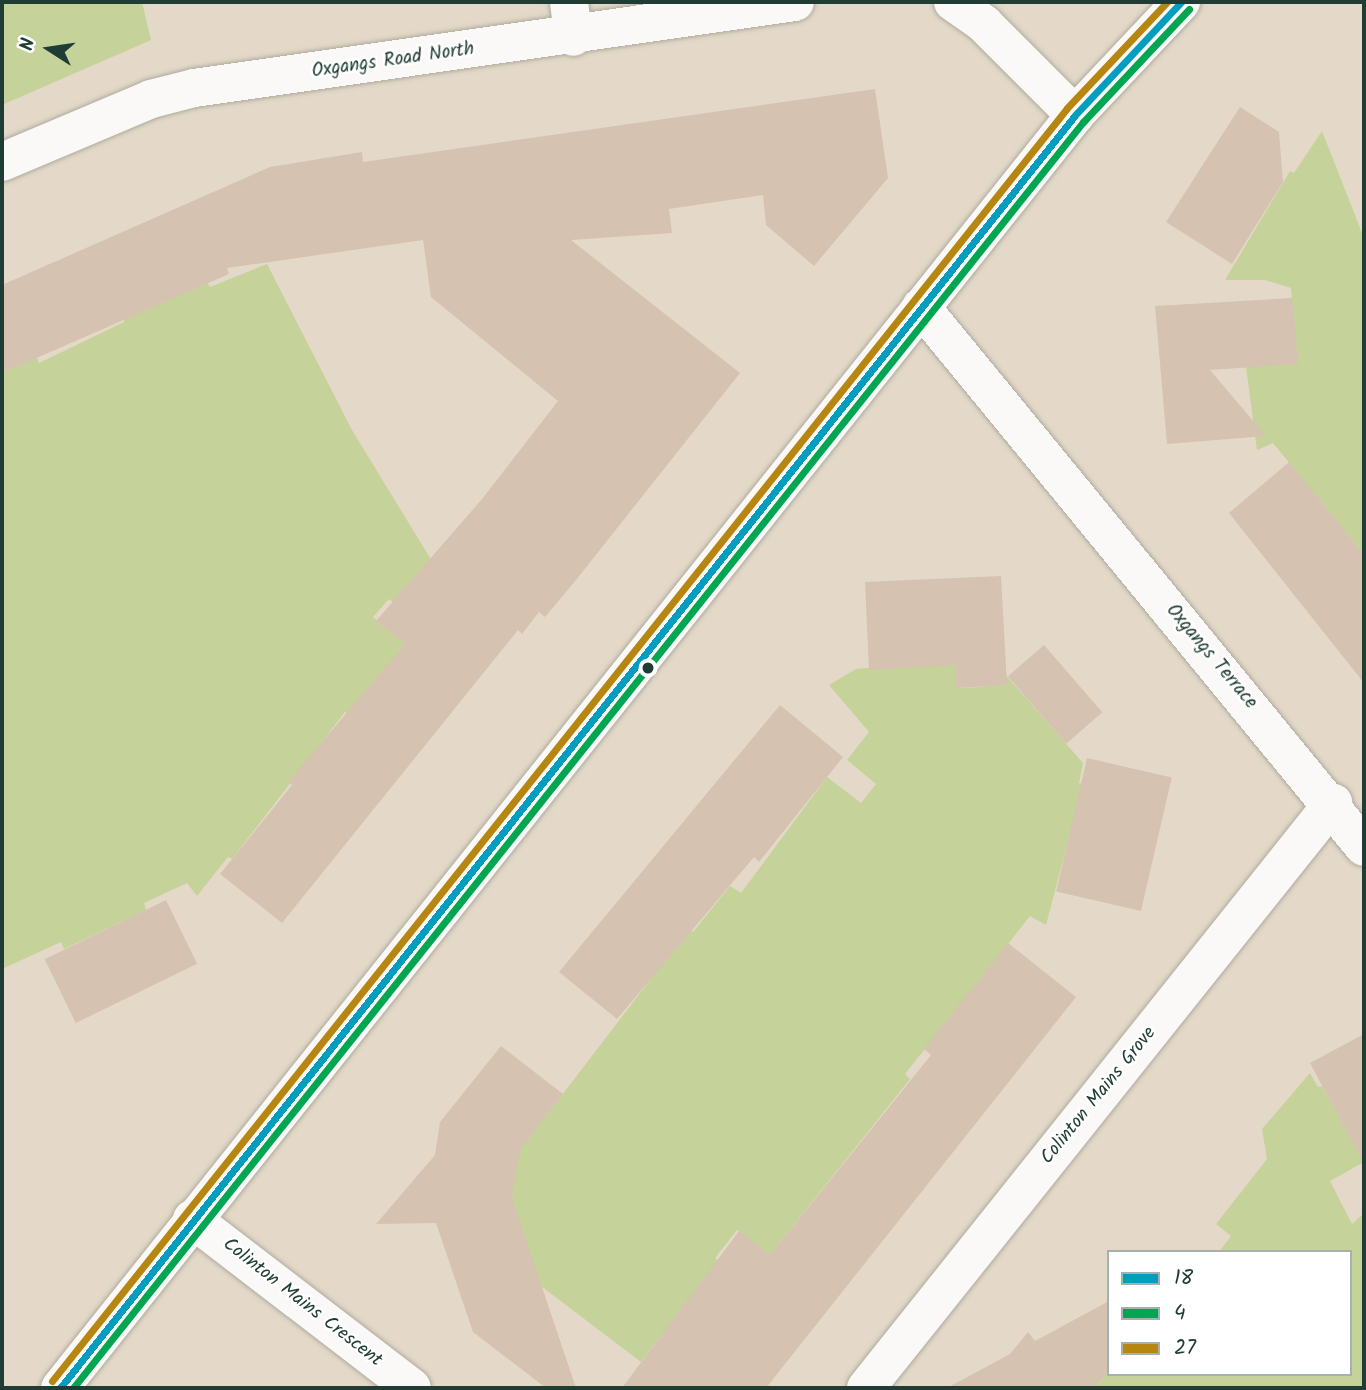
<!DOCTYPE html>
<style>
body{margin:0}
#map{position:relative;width:1366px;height:1390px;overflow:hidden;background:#e4d9c8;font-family:Kalam,sans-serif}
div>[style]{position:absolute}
.green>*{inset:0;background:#c5d29a}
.building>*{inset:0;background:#d5c2b1;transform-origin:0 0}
.roads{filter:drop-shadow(0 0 2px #afab9f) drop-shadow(0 0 2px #afab9f)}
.minor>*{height:38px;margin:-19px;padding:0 19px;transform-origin:19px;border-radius:19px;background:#fbf9f7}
.bus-1>*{height:7px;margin:-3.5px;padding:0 3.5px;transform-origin:3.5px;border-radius:3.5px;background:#039ebf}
.bus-2>*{height:7px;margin:-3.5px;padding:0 3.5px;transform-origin:3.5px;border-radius:3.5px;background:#00a651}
.bus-3>*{height:7px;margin:-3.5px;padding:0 3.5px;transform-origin:3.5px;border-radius:3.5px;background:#b68610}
.dots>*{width:19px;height:19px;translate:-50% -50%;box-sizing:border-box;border:4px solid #fff;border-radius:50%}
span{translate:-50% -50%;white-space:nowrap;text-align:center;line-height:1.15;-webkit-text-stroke:5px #fff;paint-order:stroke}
.street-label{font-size:19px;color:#1f3d34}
.frame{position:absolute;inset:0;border:4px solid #1f3d34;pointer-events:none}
.legend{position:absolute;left:1107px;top:1250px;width:245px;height:126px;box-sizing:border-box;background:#fff;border:2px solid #a5b1ae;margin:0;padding:9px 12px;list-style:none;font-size:21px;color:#1f3d34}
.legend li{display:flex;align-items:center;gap:14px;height:35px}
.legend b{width:35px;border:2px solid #a5b1ae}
.north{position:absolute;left:14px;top:14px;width:70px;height:70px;-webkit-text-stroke:5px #fff;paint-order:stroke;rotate:282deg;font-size:19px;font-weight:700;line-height:28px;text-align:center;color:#1f3d34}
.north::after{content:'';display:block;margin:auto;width:24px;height:32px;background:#1f3d34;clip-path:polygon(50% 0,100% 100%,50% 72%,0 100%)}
</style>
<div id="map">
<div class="green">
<div style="clip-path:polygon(2px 2px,142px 2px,151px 40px,2px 105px)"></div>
<div style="clip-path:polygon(1322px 131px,1364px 238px,1364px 554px,1273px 443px,1257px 450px,1246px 367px,1297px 363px,1291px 288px,1265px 280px,1225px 280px,1290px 171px,1294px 173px)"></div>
<div style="clip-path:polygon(267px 264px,352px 430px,438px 571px,417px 622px,389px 599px,373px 617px,405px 644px,348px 714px,345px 712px,232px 859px,228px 857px,197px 896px,187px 883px,144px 903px,146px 910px,64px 949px,61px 942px,2px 969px,2px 373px,37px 357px,39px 363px,124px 322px,124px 318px,207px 282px,210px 287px)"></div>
<div style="clip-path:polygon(956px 660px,957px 688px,983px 687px,995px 663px,1083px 763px,1079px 783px,1083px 784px,1046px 925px,1030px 916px,905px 1074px,910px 1079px,770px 1255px,737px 1230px,715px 1258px,751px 1286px,659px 1338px,641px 1362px,537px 1283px,511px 1201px,513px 1150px,546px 1116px,689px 929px,693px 932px,730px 886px,741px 893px,827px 777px,861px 803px,876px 784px,847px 760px,869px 732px,829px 685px,856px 669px)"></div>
<div style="clip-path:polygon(1310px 1073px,1318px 1087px,1322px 1086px,1364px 1162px,1330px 1181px,1352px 1224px,1364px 1213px,1364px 1388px,1087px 1388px,1093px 1382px,1097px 1385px,1109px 1371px,1109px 1374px,1350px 1374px,1350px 1252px,1219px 1252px,1231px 1236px,1216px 1224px,1267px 1159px,1262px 1129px)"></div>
</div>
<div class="building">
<div style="clip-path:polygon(875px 89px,888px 178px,814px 266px,766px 225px,763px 195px,669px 209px,672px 233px,571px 240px,740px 373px,576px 580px,545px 617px,539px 612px,522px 634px,518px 630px,282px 923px,220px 874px,292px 785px,288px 782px,405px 644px,376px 621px,482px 499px,558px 401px,431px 297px,423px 240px,227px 268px,229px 274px,2px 373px,2px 285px,270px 167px,362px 152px,363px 162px)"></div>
<div style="clip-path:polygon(1240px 107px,1279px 132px,1283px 182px,1232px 264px,1166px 222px)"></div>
<div style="clip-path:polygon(1292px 298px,1298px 364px,1210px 370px,1266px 436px,1167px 444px,1155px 306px)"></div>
<div style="clip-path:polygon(1289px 462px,1364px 554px,1364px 683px,1229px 513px)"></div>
<div style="clip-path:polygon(1001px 576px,1007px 685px,956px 688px,956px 665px,869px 670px,865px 582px)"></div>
<div style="left:1044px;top:645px;width:89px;height:48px;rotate:49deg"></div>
<div style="clip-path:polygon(780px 705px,843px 757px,759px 862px,754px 857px,617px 1019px,559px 972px)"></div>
<div style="left:1087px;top:758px;width:87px;height:137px;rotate:13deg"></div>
<div style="left:166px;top:900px;width:71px;height:135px;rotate:64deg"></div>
<div style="clip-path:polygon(1008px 943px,1076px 997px,766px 1388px,622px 1388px,739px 1231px,770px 1255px,931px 1055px,924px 1049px)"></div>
<div style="clip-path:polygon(1364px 1034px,1364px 1164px,1310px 1063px)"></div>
<div style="clip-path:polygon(501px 1046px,563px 1094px,520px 1150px,512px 1198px,576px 1388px,546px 1388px,473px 1332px,436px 1223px,376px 1224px,435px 1155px,440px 1122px)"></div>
<div style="clip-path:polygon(1109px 1301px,1109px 1371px,1094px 1388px,947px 1388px,1010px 1354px,1028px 1332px,1035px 1341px)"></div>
</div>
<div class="roads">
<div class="minor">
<div style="left:569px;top:2px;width:35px;rotate:83deg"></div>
<div style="left:953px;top:2px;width:38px;rotate:35deg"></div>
<div style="left:984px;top:24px;width:129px;rotate:45deg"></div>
<div style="left:2px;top:162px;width:162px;rotate:-22.9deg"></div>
<div style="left:151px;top:99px;width:44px;rotate:-14.3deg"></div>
<div style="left:194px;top:88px;width:607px;rotate:-8.14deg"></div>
<div style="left:921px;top:307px;width:698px;rotate:50.64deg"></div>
<div style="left:192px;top:1219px;width:277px;rotate:37.5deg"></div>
<div style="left:60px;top:1388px;width:1628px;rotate:-51.43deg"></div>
<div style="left:1075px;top:115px;width:155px;rotate:-46.8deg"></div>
<div style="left:866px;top:1388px;width:749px;rotate:-51.4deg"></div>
</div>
</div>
<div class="bus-1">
<div style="left:60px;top:1388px;width:1628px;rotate:-51.43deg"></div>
<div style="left:1075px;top:115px;width:155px;rotate:-46.8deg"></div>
</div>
<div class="bus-2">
<div style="left:73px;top:1388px;width:1620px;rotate:-51.42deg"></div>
<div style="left:1083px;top:122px;width:155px;rotate:-46.8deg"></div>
</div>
<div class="bus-3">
<div style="left:52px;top:1381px;width:1628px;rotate:-51.43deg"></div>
<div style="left:1067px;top:108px;width:146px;rotate:-46.7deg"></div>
</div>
<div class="dots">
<div style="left:648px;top:668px;background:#1f3d34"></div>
</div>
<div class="street-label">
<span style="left:393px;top:61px;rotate:-8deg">Oxgangs Road North</span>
<span style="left:1211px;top:657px;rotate:50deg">Oxgangs Terrace</span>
<span style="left:1099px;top:1096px;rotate:-51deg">Colinton Mains Grove</span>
<span style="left:302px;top:1303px;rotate:38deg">Colinton Mains Crescent</span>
</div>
<div class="frame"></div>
<ul class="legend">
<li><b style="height:9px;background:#039ebf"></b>18</li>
<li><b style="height:9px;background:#00a651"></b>4</li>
<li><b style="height:9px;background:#b68610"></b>27</li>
</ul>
<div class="north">N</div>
</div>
